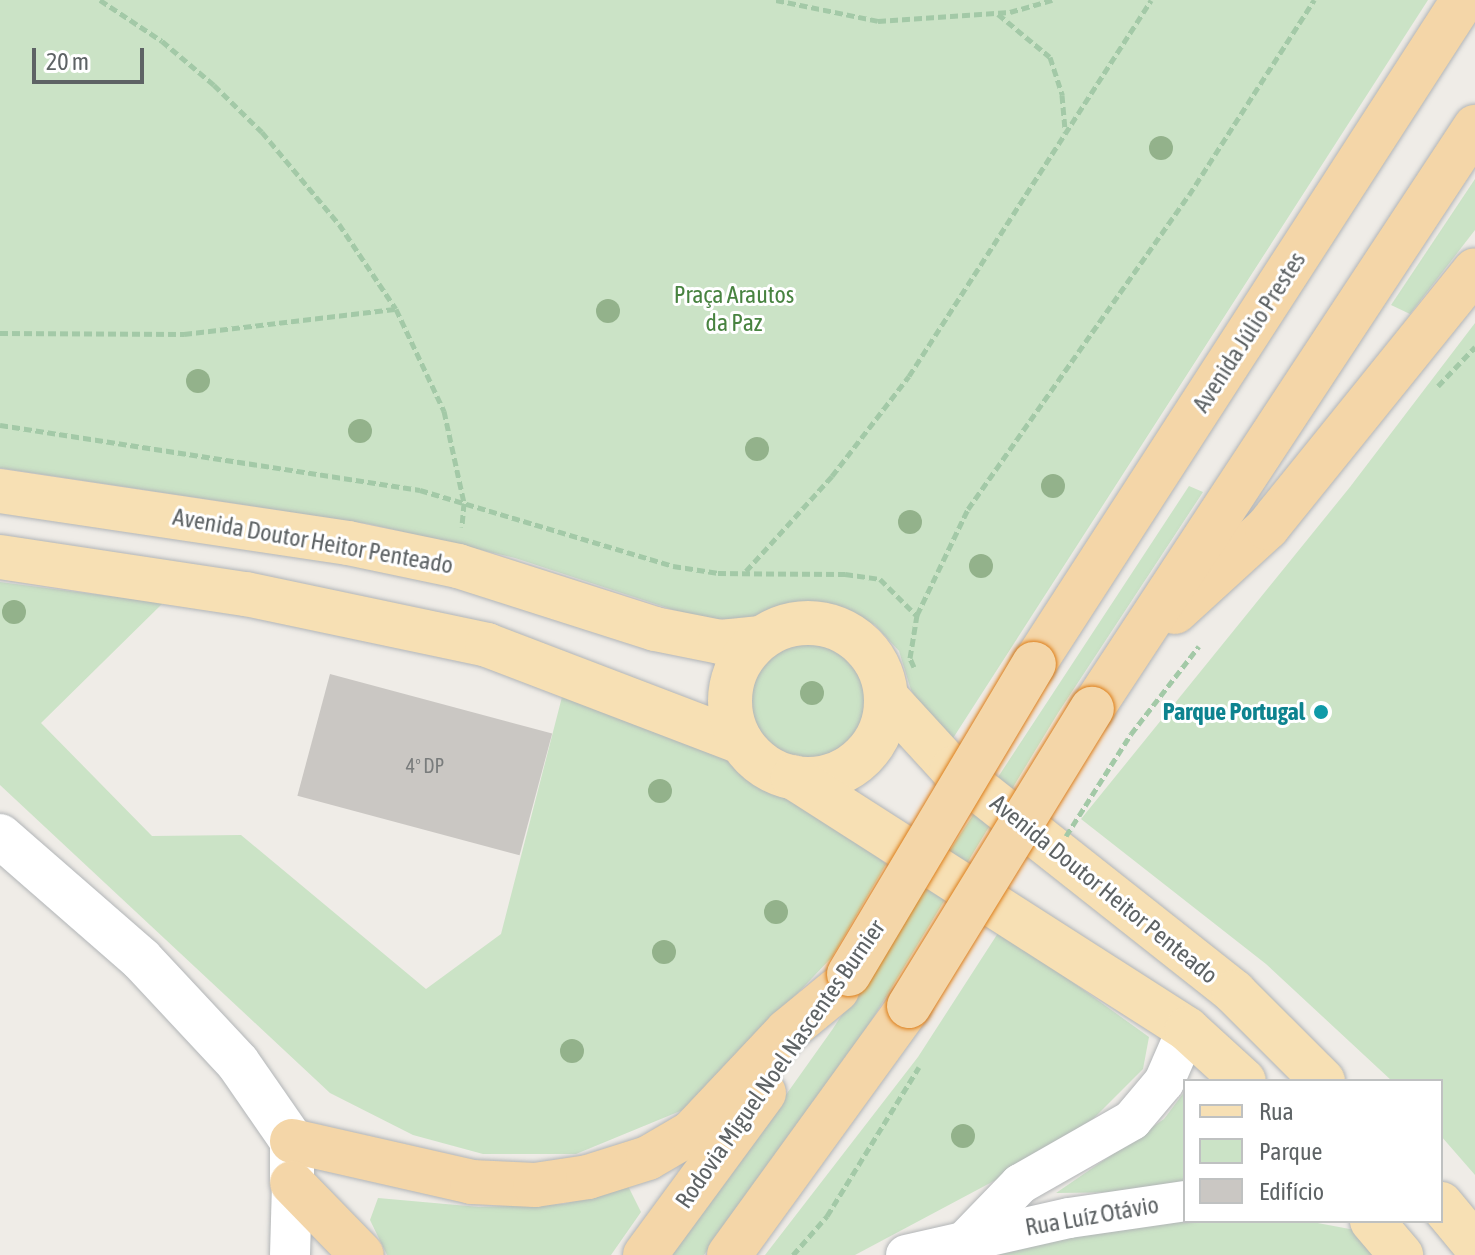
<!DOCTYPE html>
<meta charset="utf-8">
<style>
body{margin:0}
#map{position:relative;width:1475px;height:1255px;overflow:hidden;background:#efece7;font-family:"Asap Condensed",sans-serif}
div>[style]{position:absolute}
.green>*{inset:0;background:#cbe3c6}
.round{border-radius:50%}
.building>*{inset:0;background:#cac7c3;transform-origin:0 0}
.path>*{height:5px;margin-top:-2.5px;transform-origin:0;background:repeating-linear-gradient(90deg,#a3c9a7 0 8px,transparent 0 12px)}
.roads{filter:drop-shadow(0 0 2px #b2b5b7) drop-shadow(0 0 2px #b2b5b7)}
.tertiary>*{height:40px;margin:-20px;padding:0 20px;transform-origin:20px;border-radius:20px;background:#fff}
.secondary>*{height:44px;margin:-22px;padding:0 22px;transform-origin:22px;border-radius:22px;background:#fff}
.primary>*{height:44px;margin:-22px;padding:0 22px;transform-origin:22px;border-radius:22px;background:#f7e0b4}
.primary>.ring{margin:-22px;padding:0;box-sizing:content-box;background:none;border:44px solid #f7e0b4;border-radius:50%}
.trunk>*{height:44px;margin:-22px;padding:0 22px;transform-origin:22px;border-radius:22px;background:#f4d6a8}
.path-bridge>*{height:5px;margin-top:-2.5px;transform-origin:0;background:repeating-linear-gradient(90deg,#a3c9a7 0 8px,transparent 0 12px)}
.bridges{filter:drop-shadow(0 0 2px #dd7e19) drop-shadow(0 0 2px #dd7e19)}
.trunk-bridge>*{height:44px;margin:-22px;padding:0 22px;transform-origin:22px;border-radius:22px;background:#f4d6a8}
.trees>*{width:24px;height:24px;margin:-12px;border-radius:50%;background:#93b28b}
.dots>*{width:22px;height:22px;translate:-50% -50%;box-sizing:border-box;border:4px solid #fff;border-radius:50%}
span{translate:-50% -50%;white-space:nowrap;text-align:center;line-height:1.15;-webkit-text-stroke:6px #fff;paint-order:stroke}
.number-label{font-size:20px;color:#797c7c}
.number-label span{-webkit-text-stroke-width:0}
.park-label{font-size:24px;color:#488340}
.street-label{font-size:24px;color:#5e6365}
.culture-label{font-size:24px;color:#0d838f;font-weight:700}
.right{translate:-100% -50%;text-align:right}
.legend{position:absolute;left:1183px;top:1079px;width:260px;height:144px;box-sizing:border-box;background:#fff;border:2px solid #bfc1c1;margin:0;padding:10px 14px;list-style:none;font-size:24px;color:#5e6365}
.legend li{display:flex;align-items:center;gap:16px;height:40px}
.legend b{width:40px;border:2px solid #bfc1c1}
.scale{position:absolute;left:32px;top:48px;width:112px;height:36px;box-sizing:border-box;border:4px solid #5e6365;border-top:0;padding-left:10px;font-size:24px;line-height:28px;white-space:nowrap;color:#5e6365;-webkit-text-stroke:6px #fff;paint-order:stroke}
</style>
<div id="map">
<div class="green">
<div style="clip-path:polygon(0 0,1428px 0,948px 746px,911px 690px,899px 651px,875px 625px,839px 608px,752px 620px,701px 619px,515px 558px,369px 524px,0 468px)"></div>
<div style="clip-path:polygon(1475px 179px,1475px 230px,1410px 314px,1391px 305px)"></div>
<div style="clip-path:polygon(1475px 323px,1475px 1175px,1441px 1136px,1441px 1081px,1392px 1081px,1266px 964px,1081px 819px,1350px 487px)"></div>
<div style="clip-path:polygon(1189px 486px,1203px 492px,1058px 713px,861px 1038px,704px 1255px,672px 1255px,832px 1030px)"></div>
<div style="clip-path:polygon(0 582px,163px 603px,41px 723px,152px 836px,241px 835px,426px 989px,501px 934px,563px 693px,703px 743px,767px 776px,823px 808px,886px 864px,832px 957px,690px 1107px,576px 1154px,483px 1154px,413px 1135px,330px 1093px,0 785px)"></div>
<div class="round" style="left:739px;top:633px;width:138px;height:138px"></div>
<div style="clip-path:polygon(1000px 930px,1149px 1037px,1143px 1069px,1093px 1119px,1007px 1174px,855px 1255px,765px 1255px,918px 1057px)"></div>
<div style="clip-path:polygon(1185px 1091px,1185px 1183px,1132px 1192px,1056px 1193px,1164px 1119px)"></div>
<div style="clip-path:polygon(628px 1186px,641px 1212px,611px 1255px,387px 1255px,370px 1220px,378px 1198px,479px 1207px,564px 1204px)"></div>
<div style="clip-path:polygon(1139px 1221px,1307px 1221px,1355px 1230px,1377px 1255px,983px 1255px)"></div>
</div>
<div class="building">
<div style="left:330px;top:674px;width:230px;height:126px;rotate:15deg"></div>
</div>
<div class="path">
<div style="left:100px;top:0;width:74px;rotate:33.5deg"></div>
<div style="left:162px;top:41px;width:68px;rotate:40.2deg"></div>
<div style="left:214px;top:85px;width:67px;rotate:44.4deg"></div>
<div style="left:262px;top:132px;width:120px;rotate:50.1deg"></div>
<div style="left:339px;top:224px;width:102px;rotate:56.2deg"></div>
<div style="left:396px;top:309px;width:113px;rotate:64.8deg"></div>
<div style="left:444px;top:411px;width:94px;rotate:77.7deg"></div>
<div style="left:464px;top:503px;width:24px;rotate:95deg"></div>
<div style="left:776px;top:0;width:104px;rotate:11.6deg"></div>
<div style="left:878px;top:21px;width:132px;rotate:-3.9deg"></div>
<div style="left:1010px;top:12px;width:44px;rotate:-15.9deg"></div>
<div style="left:998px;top:14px;width:67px;rotate:39.6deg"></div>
<div style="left:1050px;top:57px;width:40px;rotate:72deg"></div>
<div style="left:1062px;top:95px;width:38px;rotate:85deg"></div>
<div style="left:0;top:333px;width:184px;rotate:0.3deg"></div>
<div style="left:184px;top:334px;width:212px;rotate:-6.8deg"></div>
<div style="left:1438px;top:386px;width:54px;rotate:-46.5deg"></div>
<div style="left:0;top:425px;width:425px;rotate:8.8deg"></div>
<div style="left:420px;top:490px;width:264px;rotate:16.7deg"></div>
<div style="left:673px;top:566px;width:46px;rotate:8.8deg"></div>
<div style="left:718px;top:573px;width:127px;rotate:0.5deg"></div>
<div style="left:845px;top:574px;width:35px;rotate:8deg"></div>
<div style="left:880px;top:579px;width:51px;rotate:45deg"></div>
<div style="left:746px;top:571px;width:128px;rotate:-47.8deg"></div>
<div style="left:832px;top:476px;width:126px;rotate:-52.4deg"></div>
<div style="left:909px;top:376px;width:447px;rotate:-57.2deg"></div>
<div style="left:914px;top:667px;width:10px;rotate:-114deg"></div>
<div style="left:910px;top:658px;width:44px;rotate:-80.8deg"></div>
<div style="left:917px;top:615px;width:118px;rotate:-64.3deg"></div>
<div style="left:968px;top:509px;width:384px;rotate:-54.9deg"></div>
<div style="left:1189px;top:195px;width:232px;rotate:-57.3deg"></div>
<div style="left:1131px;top:734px;width:111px;rotate:-52.3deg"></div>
<div style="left:793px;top:1255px;width:52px;rotate:-48.9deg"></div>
<div style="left:827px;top:1216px;width:175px;rotate:-58.3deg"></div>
</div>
<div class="roads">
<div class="tertiary">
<div style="left:966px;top:1240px;width:78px;rotate:-46deg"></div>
<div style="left:1020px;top:1184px;width:129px;rotate:-29.7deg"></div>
<div style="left:1132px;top:1120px;width:50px;rotate:-49.9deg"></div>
<div style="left:1164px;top:1082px;width:58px;rotate:-66.5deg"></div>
<div style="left:290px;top:1255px;width:72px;rotate:-88.4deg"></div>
<div style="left:906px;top:1255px;width:167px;rotate:-12.8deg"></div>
<div style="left:1069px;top:1218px;width:117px;rotate:-8.3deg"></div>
</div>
<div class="secondary">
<div style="left:0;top:836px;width:187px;rotate:41.1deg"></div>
<div style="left:141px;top:959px;width:142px;rotate:47deg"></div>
<div style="left:238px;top:1063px;width:95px;rotate:55.3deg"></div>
<div style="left:292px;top:1141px;width:37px;rotate:90deg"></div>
</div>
<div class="primary">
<div style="left:0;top:491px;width:352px;rotate:8.5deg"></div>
<div style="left:348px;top:543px;width:112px;rotate:11.8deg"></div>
<div style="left:458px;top:566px;width:207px;rotate:17.7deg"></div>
<div style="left:655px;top:629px;width:66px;rotate:11.3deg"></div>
<div style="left:720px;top:642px;width:41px;rotate:-5.6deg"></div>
<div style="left:0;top:557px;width:249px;rotate:8.6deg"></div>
<div style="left:246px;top:594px;width:246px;rotate:11.9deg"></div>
<div style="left:487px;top:645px;width:272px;rotate:20.9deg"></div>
<div class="ring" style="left:730px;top:623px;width:112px;height:112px"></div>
<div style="left:886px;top:697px;width:98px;rotate:47.5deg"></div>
<div style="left:952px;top:769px;width:360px;rotate:38.3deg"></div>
<div style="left:1234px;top:992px;width:126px;rotate:45deg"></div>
<div style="left:793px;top:777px;width:468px;rotate:32.6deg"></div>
<div style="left:1187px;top:1029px;width:77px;rotate:42.4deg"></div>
<div style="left:1441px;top:1204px;width:53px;rotate:50.3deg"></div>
<div style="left:1372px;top:1221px;width:45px;rotate:49.5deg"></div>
</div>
<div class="trunk">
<div style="left:1175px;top:612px;width:125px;rotate:-42.4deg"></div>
<div style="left:1267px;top:528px;width:331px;rotate:-51.1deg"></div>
<div style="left:1034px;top:664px;width:791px;rotate:-57.13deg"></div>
<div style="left:1092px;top:709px;width:697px;rotate:-56.65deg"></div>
<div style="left:292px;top:1141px;width:185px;rotate:12.8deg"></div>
<div style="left:472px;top:1182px;width:63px;rotate:2.7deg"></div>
<div style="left:535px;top:1185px;width:54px;rotate:-8.6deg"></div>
<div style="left:588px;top:1177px;width:63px;rotate:-17.6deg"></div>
<div style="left:648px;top:1158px;width:50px;rotate:-30.2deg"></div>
<div style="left:691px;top:1133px;width:140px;rotate:-46.7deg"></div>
<div style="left:787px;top:1031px;width:65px;rotate:-39.4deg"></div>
<div style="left:292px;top:1183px;width:100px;rotate:45.8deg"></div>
<div style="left:645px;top:1255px;width:201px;rotate:-53.7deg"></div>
<div style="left:729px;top:1255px;width:307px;rotate:-54.1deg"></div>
</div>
</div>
<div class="path-bridge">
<div style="left:1066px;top:836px;width:121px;rotate:-57.5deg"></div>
</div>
<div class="bridges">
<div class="trunk-bridge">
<div style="left:849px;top:974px;width:361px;rotate:-59.2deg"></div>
<div style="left:909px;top:1006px;width:349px;rotate:-58.4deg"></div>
</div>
</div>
<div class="trees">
<div style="left:1161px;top:148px"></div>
<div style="left:608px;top:311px"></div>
<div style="left:198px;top:381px"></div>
<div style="left:360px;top:431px"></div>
<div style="left:757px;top:449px"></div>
<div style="left:1053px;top:486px"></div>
<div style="left:910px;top:522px"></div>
<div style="left:981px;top:566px"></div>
<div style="left:14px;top:612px"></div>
<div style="left:812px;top:693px"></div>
<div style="left:660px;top:791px"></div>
<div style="left:776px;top:912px"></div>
<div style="left:664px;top:952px"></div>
<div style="left:572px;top:1051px"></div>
<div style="left:963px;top:1136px"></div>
</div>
<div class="dots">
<div style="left:1321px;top:712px;background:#0f9aa8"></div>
</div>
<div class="number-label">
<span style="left:425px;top:765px">4º DP</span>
</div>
<div class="park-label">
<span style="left:734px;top:309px">Praça Arautos<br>da Paz</span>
</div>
<div class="street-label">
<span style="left:1249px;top:332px;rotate:-57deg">Avenida Júlio Prestes</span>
<span style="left:313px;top:541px;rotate:10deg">Avenida Doutor Heitor Penteado</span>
<span style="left:1104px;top:889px;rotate:39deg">Avenida Doutor Heitor Penteado</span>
<span style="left:780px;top:1064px;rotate:-55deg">Rodovia Miguel Noel Nascentes Burnier</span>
<span style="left:1092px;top:1216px;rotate:-10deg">Rua Luíz Otávio</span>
</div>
<div class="culture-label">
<span class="right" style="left:1305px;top:712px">Parque Portugal</span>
</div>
<ul class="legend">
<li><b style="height:10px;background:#f7e0b4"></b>Rua</li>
<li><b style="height:22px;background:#cbe3c6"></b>Parque</li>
<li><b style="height:22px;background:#cac7c3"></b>Edifício</li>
</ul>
<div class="scale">20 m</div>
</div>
